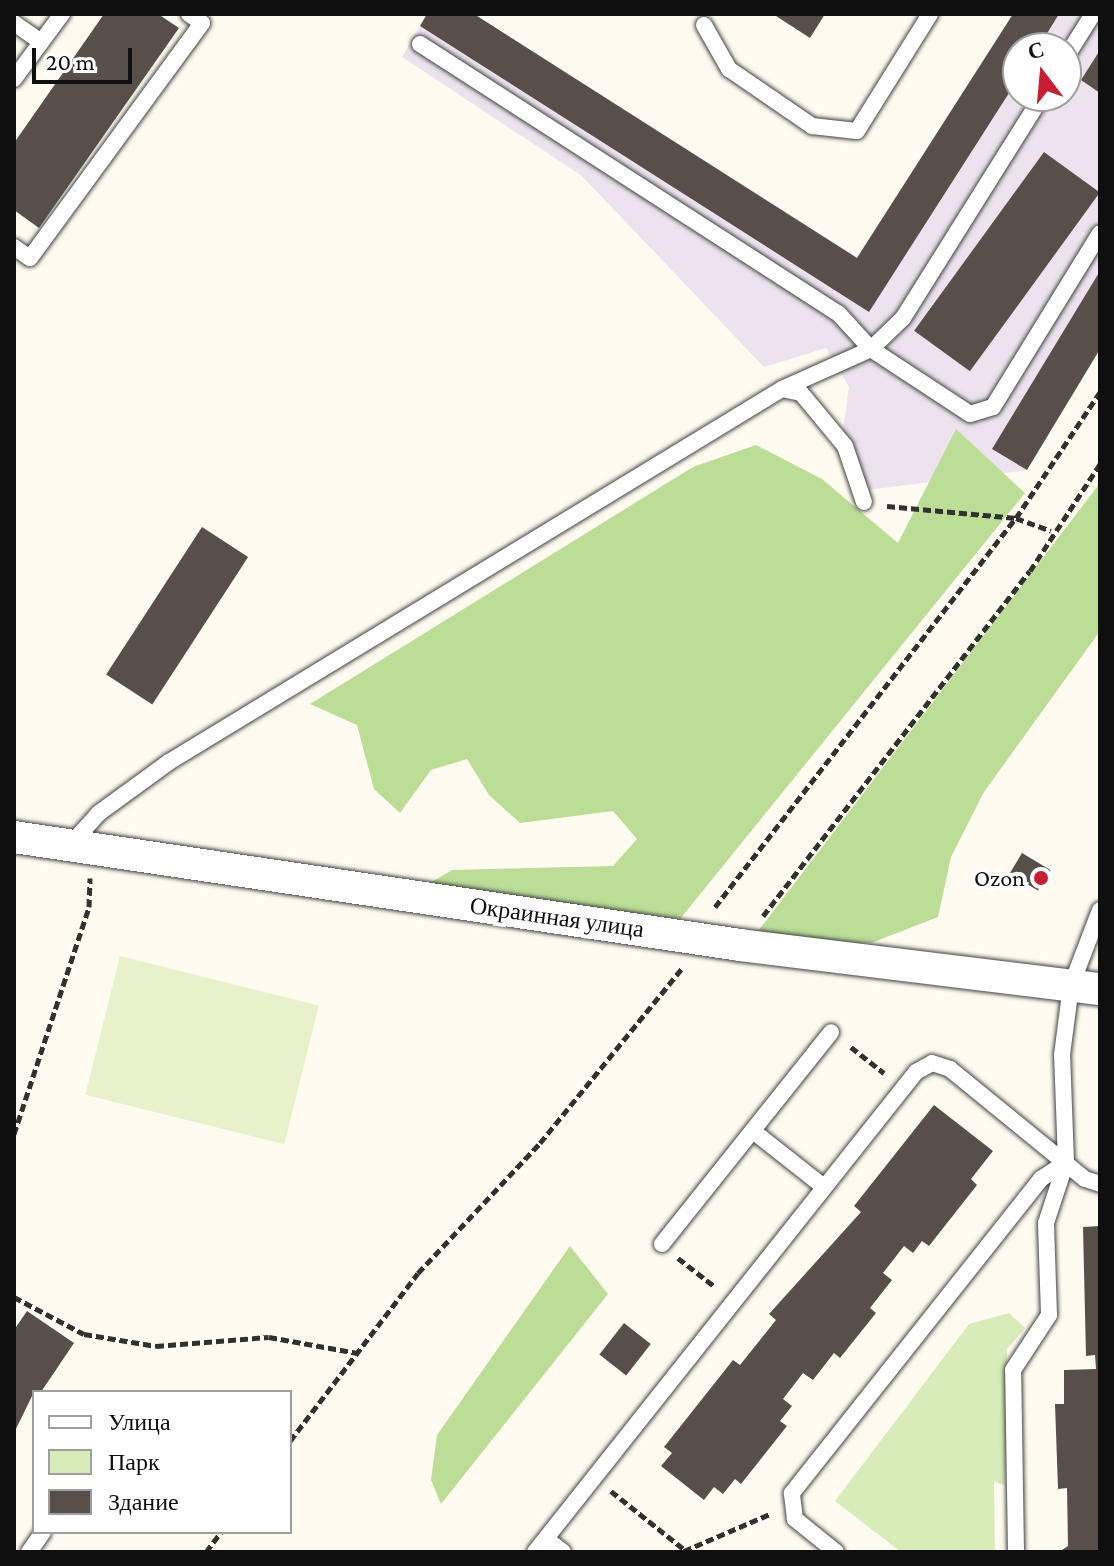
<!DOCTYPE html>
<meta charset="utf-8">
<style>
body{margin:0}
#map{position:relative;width:1114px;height:1566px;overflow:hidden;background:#fffbf0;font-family:"Crimson Pro",serif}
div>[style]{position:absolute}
.industrial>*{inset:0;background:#ece3ee}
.green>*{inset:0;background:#d7ecb8}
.forest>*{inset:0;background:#bbdd96}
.pitch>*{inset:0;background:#e7f2ca;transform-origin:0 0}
.building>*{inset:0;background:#584f4a;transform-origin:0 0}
.path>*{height:5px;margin-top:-2.5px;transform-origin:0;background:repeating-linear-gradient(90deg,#313131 0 8px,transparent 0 12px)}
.roads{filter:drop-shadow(0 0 2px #424242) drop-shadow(0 0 2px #424242)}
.service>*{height:16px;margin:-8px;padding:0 8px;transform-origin:8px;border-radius:8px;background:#fff}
.minor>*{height:32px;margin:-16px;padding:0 16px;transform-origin:16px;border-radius:16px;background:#fff}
.dots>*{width:22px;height:22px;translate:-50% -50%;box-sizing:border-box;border:4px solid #fff;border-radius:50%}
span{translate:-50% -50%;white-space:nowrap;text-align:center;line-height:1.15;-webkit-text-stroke:8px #fff;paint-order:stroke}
.poi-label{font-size:24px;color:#0f0f0f}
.right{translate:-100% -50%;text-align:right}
.street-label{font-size:24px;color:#0f0f0f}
.frame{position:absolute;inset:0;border:16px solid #0f0f0f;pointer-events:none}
.legend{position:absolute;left:32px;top:1390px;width:260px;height:144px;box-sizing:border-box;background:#fff;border:2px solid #9f9f9f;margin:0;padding:10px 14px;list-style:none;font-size:24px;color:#0f0f0f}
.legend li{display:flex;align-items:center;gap:16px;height:40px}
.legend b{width:40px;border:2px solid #9f9f9f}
.north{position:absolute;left:1002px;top:32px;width:80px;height:80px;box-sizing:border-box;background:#fff;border:2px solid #9f9f9f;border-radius:50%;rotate:344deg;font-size:22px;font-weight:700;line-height:32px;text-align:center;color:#0f0f0f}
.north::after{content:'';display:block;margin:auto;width:28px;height:36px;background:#c61f34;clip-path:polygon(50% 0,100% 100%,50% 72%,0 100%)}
.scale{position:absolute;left:32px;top:48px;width:100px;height:36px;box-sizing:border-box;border:4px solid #0f0f0f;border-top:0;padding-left:10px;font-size:24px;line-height:28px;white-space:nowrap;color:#0f0f0f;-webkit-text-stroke:6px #fff;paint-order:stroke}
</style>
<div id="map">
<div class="industrial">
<div style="clip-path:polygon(evenodd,427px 14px,474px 14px,857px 257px,1013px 14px,1100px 14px,1100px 349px,1027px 470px,867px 490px,843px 430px,849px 387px,826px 348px,764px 367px,582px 176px,402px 57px,427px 14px,1018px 48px,1066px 48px,1066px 96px,1018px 96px,1018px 48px)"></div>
</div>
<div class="green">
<div style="clip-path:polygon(1009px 1313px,1025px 1328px,1007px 1349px,1005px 1485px,994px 1482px,995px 1552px,901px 1552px,835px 1501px,969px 1324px)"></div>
</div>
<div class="forest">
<div style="clip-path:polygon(956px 429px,1025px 493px,680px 919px,425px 886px,452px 870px,613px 866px,637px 839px,613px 811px,520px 823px,489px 795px,467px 759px,431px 770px,400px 813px,374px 789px,357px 725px,310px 704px,693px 467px,756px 445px,822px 479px,898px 543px)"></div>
<div style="clip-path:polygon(1100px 483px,1100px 631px,984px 792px,951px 857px,938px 917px,871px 943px,752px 939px)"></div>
<div style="clip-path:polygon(570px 1246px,608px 1294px,441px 1504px,431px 1480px,437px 1435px)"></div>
</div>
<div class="pitch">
<div style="left:120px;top:956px;width:205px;height:143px;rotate:14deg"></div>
</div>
<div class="building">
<div style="clip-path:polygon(104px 14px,158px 14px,179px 28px,39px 228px,14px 210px,14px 143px)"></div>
<div style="clip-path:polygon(427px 14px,474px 14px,857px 258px,1013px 14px,1059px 14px,1038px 48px,1018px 48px,1018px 79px,869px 312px,420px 26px)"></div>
<div style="clip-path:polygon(773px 14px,825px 14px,810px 38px)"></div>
<div style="clip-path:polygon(1100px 50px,1100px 93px,1081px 80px)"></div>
<div style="left:1044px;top:152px;width:69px;height:221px;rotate:36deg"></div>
<div style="clip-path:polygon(1100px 271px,1100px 349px,1027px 470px,992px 449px)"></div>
<div style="left:202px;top:527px;width:55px;height:176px;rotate:33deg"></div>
<div style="left:1022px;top:853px;width:33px;height:24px;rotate:31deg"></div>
<div style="clip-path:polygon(934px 1105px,993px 1151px,971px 1179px,977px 1185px,929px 1246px,922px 1241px,913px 1253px,904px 1246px,883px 1273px,892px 1280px,870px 1308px,876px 1313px,840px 1358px,834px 1353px,813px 1380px,803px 1373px,783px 1399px,792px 1406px,780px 1421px,787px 1426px,741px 1484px,735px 1479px,723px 1494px,714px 1487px,704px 1500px,661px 1466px,672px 1453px,664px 1447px,733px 1360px,740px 1365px,776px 1320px,769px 1314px,861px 1212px,854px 1206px)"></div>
<div style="clip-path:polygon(1100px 1226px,1100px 1552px,1059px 1552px,1068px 1546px,1067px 1488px,1058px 1489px,1055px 1404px,1064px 1404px,1064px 1370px,1096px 1369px,1095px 1355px,1086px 1356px,1083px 1227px)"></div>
<div style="clip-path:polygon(27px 1311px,74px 1343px,41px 1392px,34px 1392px,14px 1433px,14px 1330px)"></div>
<div style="left:624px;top:1323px;width:34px;height:40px;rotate:38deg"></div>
</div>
<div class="path">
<div style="left:887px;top:506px;width:130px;rotate:5.3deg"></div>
<div style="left:1016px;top:518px;width:37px;rotate:20deg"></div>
<div style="left:715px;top:907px;width:492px;rotate:-52.3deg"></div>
<div style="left:1016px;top:518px;width:151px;rotate:-56.3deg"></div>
<div style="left:763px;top:916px;width:436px;rotate:-52.3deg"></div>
<div style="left:1030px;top:571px;width:128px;rotate:-56.8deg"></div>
<div style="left:851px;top:1047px;width:42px;rotate:38.2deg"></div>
<div style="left:14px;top:1134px;width:239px;rotate:-71.7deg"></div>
<div style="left:89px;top:907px;width:29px;rotate:-88deg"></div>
<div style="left:678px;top:1258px;width:46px;rotate:37.9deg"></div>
<div style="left:14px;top:1297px;width:79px;rotate:27.9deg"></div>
<div style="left:84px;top:1334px;width:73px;rotate:9.5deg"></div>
<div style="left:156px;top:1346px;width:113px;rotate:-4.6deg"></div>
<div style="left:269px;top:1337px;width:90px;rotate:10.2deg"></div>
<div style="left:290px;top:1441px;width:211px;rotate:-52.7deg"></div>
<div style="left:418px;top:1273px;width:178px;rotate:-46.8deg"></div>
<div style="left:540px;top:1143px;width:225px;rotate:-50.9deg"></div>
<div style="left:611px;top:1491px;width:95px;rotate:38.6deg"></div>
<div style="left:684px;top:1551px;width:94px;rotate:-23.3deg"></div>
<div style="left:206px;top:1552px;width:25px;rotate:-53deg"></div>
</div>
<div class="roads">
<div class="service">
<div style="left:14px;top:23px;width:33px;rotate:35deg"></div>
<div style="left:704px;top:25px;width:51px;rotate:60.4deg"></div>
<div style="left:729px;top:69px;width:101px;rotate:34.5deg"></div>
<div style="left:812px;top:126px;width:45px;rotate:6.3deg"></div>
<div style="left:857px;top:131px;width:138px;rotate:-58deg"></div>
<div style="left:420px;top:44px;width:497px;rotate:32.8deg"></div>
<div style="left:838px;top:313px;width:49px;rotate:47.5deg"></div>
<div style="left:871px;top:349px;width:118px;rotate:33.3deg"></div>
<div style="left:970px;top:414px;width:24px;rotate:-17deg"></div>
<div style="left:993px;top:407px;width:204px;rotate:-58.4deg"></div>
<div style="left:1066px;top:57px;width:51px;rotate:-57.9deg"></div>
<div style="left:14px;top:79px;width:81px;rotate:-53.6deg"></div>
<div style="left:14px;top:247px;width:19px;rotate:35deg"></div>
<div style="left:30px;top:258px;width:291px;rotate:-53.8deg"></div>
<div style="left:202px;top:23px;width:16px;rotate:-145deg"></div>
<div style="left:784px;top:388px;width:95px;rotate:-24.1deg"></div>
<div style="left:871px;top:349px;width:45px;rotate:-44.1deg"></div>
<div style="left:903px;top:318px;width:262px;rotate:-57.9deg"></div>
<div style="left:70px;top:845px;width:43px;rotate:-47.8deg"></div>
<div style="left:99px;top:813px;width:87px;rotate:-36.1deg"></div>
<div style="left:169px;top:762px;width:718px;rotate:-31.32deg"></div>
<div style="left:782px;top:389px;width:19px;rotate:12deg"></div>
<div style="left:801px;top:393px;width:69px;rotate:50.3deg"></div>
<div style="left:845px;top:446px;width:59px;rotate:71.3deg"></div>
<div style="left:753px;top:1131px;width:90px;rotate:38.3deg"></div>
<div style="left:662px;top:1244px;width:271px;rotate:-51.4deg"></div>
<div style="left:546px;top:1539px;width:21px;rotate:37deg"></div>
<div style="left:29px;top:1552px;width:24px;rotate:-55deg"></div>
<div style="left:535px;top:1552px;width:613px;rotate:-51.56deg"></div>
<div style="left:916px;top:1072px;width:18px;rotate:-29deg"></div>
<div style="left:932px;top:1063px;width:19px;rotate:18deg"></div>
<div style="left:950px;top:1069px;width:174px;rotate:39.2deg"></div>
<div style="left:1085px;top:1179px;width:16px;rotate:18deg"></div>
<div style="left:836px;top:1552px;width:53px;rotate:-141.2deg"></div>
<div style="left:795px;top:1519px;width:26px;rotate:-97deg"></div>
<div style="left:792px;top:1493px;width:401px;rotate:-51.6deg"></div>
<div style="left:1041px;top:1179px;width:29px;rotate:-34deg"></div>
<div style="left:1016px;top:1552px;width:182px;rotate:-90.9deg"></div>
<div style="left:1013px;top:1370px;width:66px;rotate:-56.8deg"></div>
<div style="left:1049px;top:1315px;width:92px;rotate:-91.9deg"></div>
<div style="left:1046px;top:1223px;width:64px;rotate:-71.8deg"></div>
<div style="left:1066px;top:1162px;width:107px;rotate:-92.1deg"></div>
<div style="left:1062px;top:1055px;width:70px;rotate:-82.6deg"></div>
<div style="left:1071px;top:986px;width:81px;rotate:-69.1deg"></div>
</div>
<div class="minor">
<div style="left:14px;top:837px;width:734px;rotate:8.46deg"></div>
<div style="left:740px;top:945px;width:363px;rotate:7deg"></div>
</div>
</div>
<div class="dots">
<div style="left:1041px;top:878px;background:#c61f34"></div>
</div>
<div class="poi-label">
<span class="right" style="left:1025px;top:878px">Ozon</span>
</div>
<div class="street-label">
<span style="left:557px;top:917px;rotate:8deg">Окраинная улица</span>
</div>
<div class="frame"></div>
<ul class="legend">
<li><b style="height:10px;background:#fff"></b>Улица</li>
<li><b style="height:22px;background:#d7ecb8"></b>Парк</li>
<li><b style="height:22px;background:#584f4a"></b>Здание</li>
</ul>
<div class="north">С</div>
<div class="scale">20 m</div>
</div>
